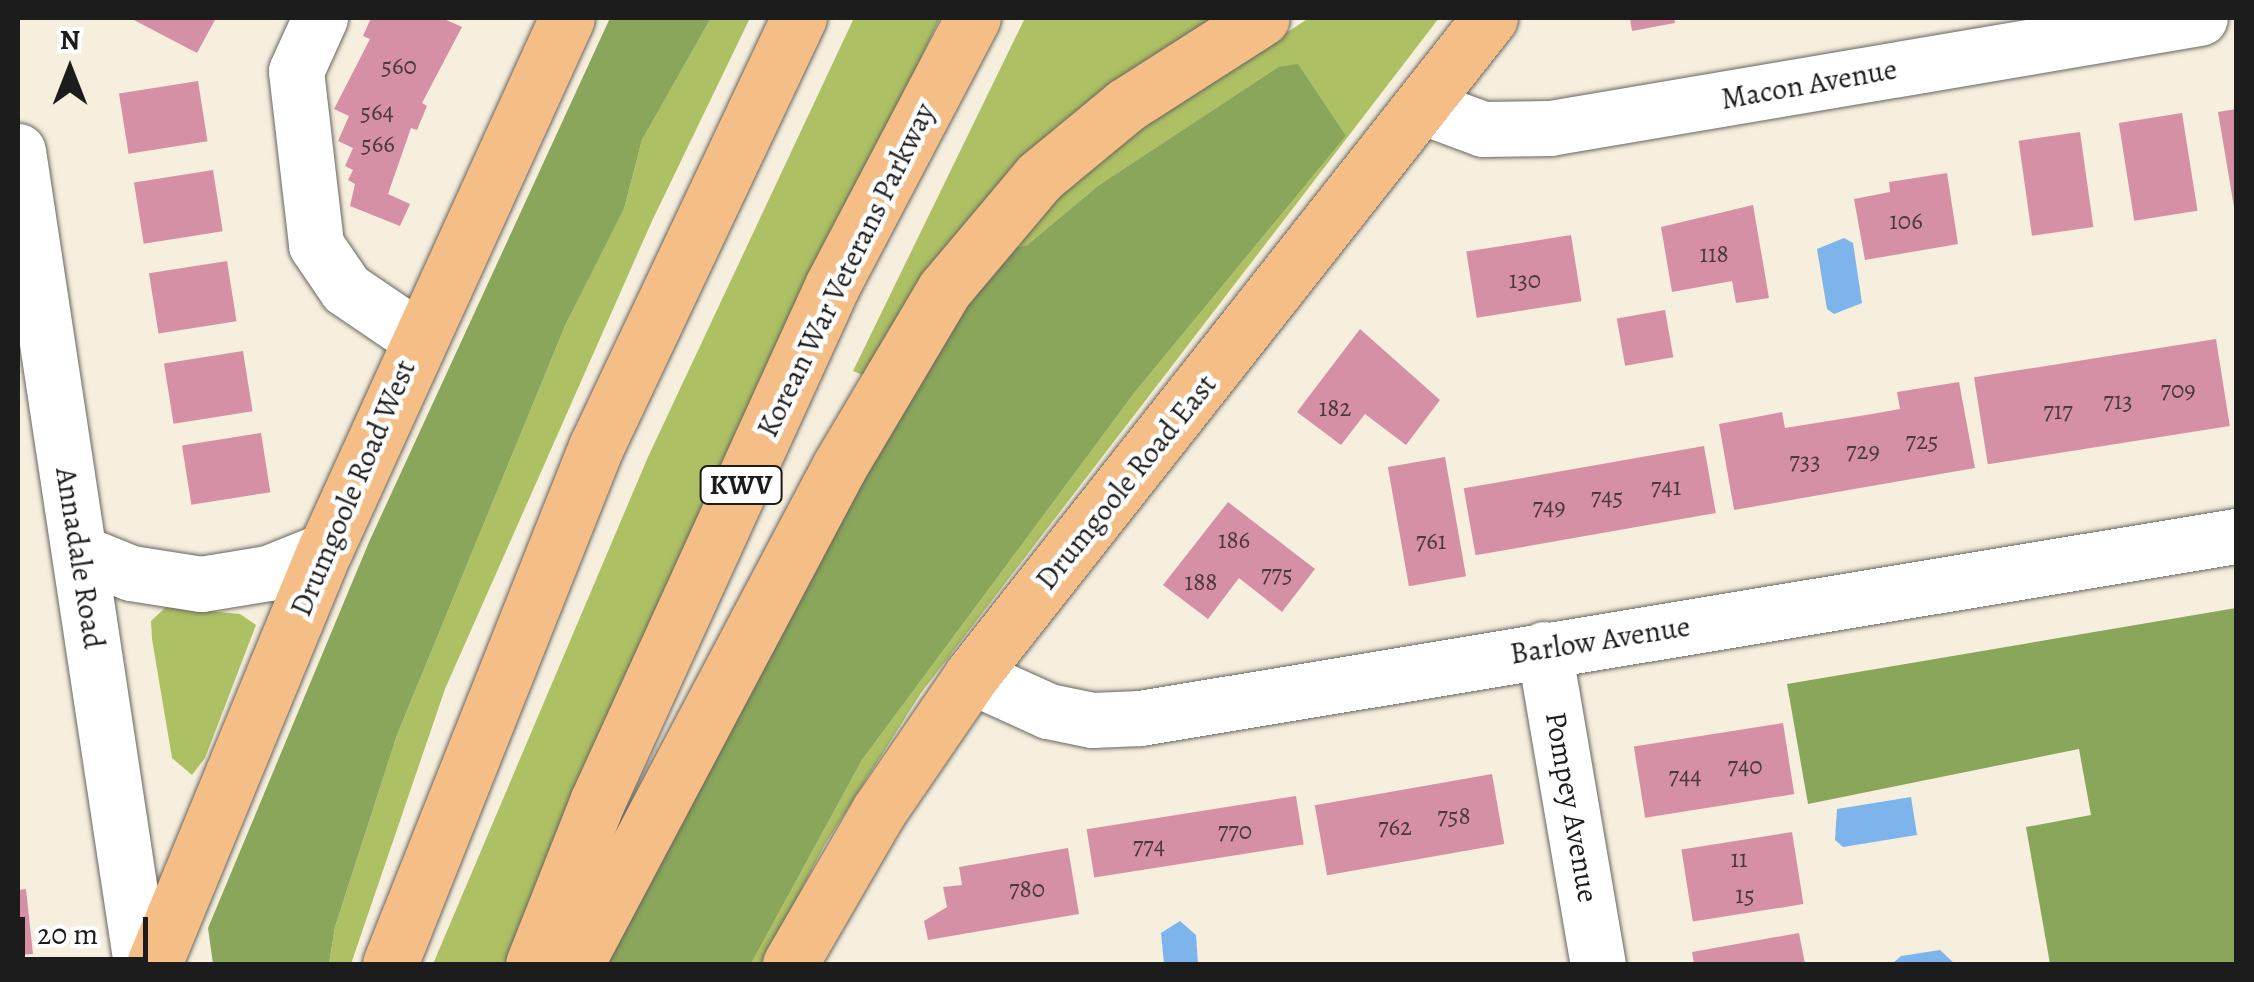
<!DOCTYPE html>
<style>
body{margin:0}
#map{position:relative;width:2254px;height:982px;overflow:hidden;background:#f6efde;font-family:Alegreya,serif}
div>[style]{position:absolute}
.green>*{inset:0;background:#adc064}
.forest>*{inset:0;background:#8aa65a}
.water>*{inset:0;background:#7eb4ec}
.building>*{inset:0;background:#d690a6;transform-origin:0 0}
.roads{filter:drop-shadow(0 0 2px #686660) drop-shadow(0 0 2px #686660)}
.minor>*{height:55px;margin:-27.5px;padding:0 27.5px;transform-origin:27.5px;border-radius:27.5px;background:#fff}
.major>*{height:55px;margin:-27.5px;padding:0 27.5px;transform-origin:27.5px;border-radius:27.5px;background:#f6be87}
.highway>*{height:55px;margin:-27.5px;padding:0 27.5px;transform-origin:27.5px;border-radius:27.5px;background:#f6be87}
span{translate:-50% -50%;white-space:nowrap;text-align:center;line-height:1.15;-webkit-text-stroke:9px #fff;paint-order:stroke}
.number-label{font-size:25px;color:#4a393e}
.number-label span{-webkit-text-stroke-width:0}
.shield-label span{padding:2px 8px;background:#fff;border:2px solid;border-radius:8px;-webkit-text-stroke-width:0}
.shield-label{font-size:28px;color:#1c1c1c;font-weight:700}
.street-label{font-size:30px;color:#1c1c1c}
.frame{position:absolute;inset:0;border:20px solid #1c1c1c;pointer-events:none}
.north{position:absolute;left:20px;top:20px;width:100px;height:100px;-webkit-text-stroke:8px #fff;paint-order:stroke;rotate:0deg;font-size:28px;font-weight:700;line-height:40px;text-align:center;color:#1c1c1c}
.north::after{content:'';display:block;margin:auto;width:35px;height:45px;background:#1c1c1c;clip-path:polygon(50% 0,100% 100%,50% 72%,0 100%)}
.scale{position:absolute;left:20px;top:917px;width:128px;height:45px;box-sizing:border-box;border:5px solid #1c1c1c;border-top:0;padding-left:12px;font-size:30px;line-height:35px;white-space:nowrap;color:#1c1c1c;-webkit-text-stroke:8px #fff;paint-order:stroke}
</style>
<div id="map">
<div class="green">
<div style="clip-path:polygon(711px 18px,750px 18px,652px 221px,445px 689px,351px 964px,329px 964px,335px 927px,397px 735px,565px 326px,624px 209px,642px 140px)"></div>
<div style="clip-path:polygon(854px 18px,940px 18px,807px 299px,520px 964px,433px 964px,648px 457px)"></div>
<div style="clip-path:polygon(1025px 18px,1237px 18px,867px 377px,853px 371px)"></div>
<div style="clip-path:polygon(1309px 18px,1439px 18px,921px 693px,824px 846px,763px 964px,751px 964px,862px 760px,1135px 392px,1346px 136px,1278px 67px,1099px 185px,1027px 245px,1004px 250px,1115px 145px)"></div>
<div style="clip-path:polygon(166px 607px,240px 614px,256px 625px,205px 758px,192px 775px,172px 758px,152px 639px,151px 621px)"></div>
</div>
<div class="forest">
<div style="clip-path:polygon(610px 18px,711px 18px,642px 140px,624px 209px,565px 326px,397px 735px,335px 927px,329px 964px,213px 964px,208px 928px,369px 542px)"></div>
<div style="clip-path:polygon(1298px 64px,1346px 136px,1135px 392px,862px 760px,751px 964px,598px 964px,890px 418px,1004px 250px,1027px 245px,1099px 185px,1278px 67px)"></div>
<div style="clip-path:polygon(2236px 608px,2236px 964px,2050px 964px,2026px 827px,2091px 815px,2079px 749px,1808px 804px,1787px 684px)"></div>
</div>
<div class="water">
<div style="clip-path:polygon(1844px 238px,1853px 243px,1862px 303px,1834px 314px,1827px 309px,1817px 249px)"></div>
<div style="clip-path:polygon(1911px 797px,1917px 835px,1843px 847px,1835px 840px,1837px 809px)"></div>
<div style="clip-path:polygon(1180px 921px,1196px 935px,1198px 964px,1164px 964px,1161px 933px)"></div>
<div style="clip-path:polygon(1940px 950px,1955px 964px,1892px 964px,1901px 956px)"></div>
</div>
<div class="building">
<div style="clip-path:polygon(130px 18px,216px 18px,197px 53px)"></div>
<div style="clip-path:polygon(371px 18px,442px 18px,462px 27px,422px 103px,427px 106px,417px 130px,411px 128px,388px 194px,410px 204px,400px 226px,350px 206px,355px 184px,348px 180px,353px 170px,345px 166px,353px 148px,338px 141px,349px 116px,334px 109px,370px 39px,363px 36px)"></div>
<div style="clip-path:polygon(1630px 18px,1674px 18px,1675px 23px,1632px 31px)"></div>
<div style="left:198px;top:81px;width:61px;height:80px;rotate:81deg"></div>
<div style="clip-path:polygon(2236px 109px,2236px 207px,2234px 207px,2218px 112px)"></div>
<div style="left:2182px;top:113px;width:99px;height:64px;rotate:81deg"></div>
<div style="left:2080px;top:132px;width:96px;height:62px;rotate:82deg"></div>
<div style="left:213px;top:170px;width:62px;height:80px;rotate:81deg"></div>
<div style="clip-path:polygon(1947px 173px,1958px 244px,1865px 260px,1854px 199px,1890px 192px,1889px 182px)"></div>
<div style="clip-path:polygon(1753px 205px,1769px 298px,1736px 303px,1732px 281px,1672px 292px,1661px 227px)"></div>
<div style="left:1571px;top:235px;width:67px;height:106px;rotate:81deg"></div>
<div style="left:227px;top:261px;width:61px;height:79px;rotate:81deg"></div>
<div style="left:1665px;top:310px;width:48px;height:49px;rotate:80deg"></div>
<div style="clip-path:polygon(1360px 329px,1440px 400px,1406px 445px,1365px 414px,1341px 445px,1297px 412px)"></div>
<div style="left:2216px;top:339px;width:88px;height:245px;rotate:81deg"></div>
<div style="left:243px;top:351px;width:61px;height:80px;rotate:81deg"></div>
<div style="clip-path:polygon(1959px 382px,1975px 468px,1734px 510px,1719px 424px,1782px 412px,1785px 428px,1872px 414px,1900px 409px,1897px 392px)"></div>
<div style="left:261px;top:433px;width:60px;height:80px;rotate:81deg"></div>
<div style="left:1704px;top:446px;width:68px;height:244px;rotate:80deg"></div>
<div style="left:1445px;top:457px;width:121px;height:58px;rotate:80deg"></div>
<div style="clip-path:polygon(1228px 502px,1315px 569px,1282px 612px,1239px 578px,1208px 619px,1163px 585px)"></div>
<div style="left:1783px;top:723px;width:72px;height:151px;rotate:81deg"></div>
<div style="left:1492px;top:774px;width:71px;height:180px;rotate:80deg"></div>
<div style="left:1296px;top:796px;width:49px;height:212px;rotate:81deg"></div>
<div style="left:1792px;top:832px;width:73px;height:112px;rotate:81deg"></div>
<div style="clip-path:polygon(1068px 848px,1079px 914px,928px 940px,924px 921px,947px 907px,943px 887px,962px 885px,959px 867px)"></div>
<div style="clip-path:polygon(26px 889px,33px 954px,18px 955px,18px 890px)"></div>
<div style="clip-path:polygon(1799px 933px,1805px 964px,1694px 964px,1692px 952px)"></div>
</div>
<div class="roads">
<div class="minor">
<div style="left:320px;top:18px;width:58px;rotate:114.4deg"></div>
<div style="left:296px;top:71px;width:175px;rotate:83.4deg"></div>
<div style="left:316px;top:245px;width:53px;rotate:55.7deg"></div>
<div style="left:346px;top:289px;width:87px;rotate:34.2deg"></div>
<div style="left:1421px;top:106px;width:66px;rotate:20.4deg"></div>
<div style="left:1483px;top:129px;width:67px;rotate:-0.9deg"></div>
<div style="left:1550px;top:128px;width:659px;rotate:-9.61deg"></div>
<div style="left:18px;top:151px;width:822px;rotate:81.4deg"></div>
<div style="left:79px;top:552px;width:56px;rotate:22deg"></div>
<div style="left:131px;top:573px;width:71px;rotate:8.9deg"></div>
<div style="left:201px;top:584px;width:68px;rotate:-9.3deg"></div>
<div style="left:268px;top:573px;width:61px;rotate:-22deg"></div>
<div style="left:1544px;top:649px;width:320px;rotate:80.3deg"></div>
<div style="left:971px;top:676px;width:85px;rotate:24.4deg"></div>
<div style="left:1048px;top:711px;width:45px;rotate:11.6deg"></div>
<div style="left:1092px;top:720px;width:48px;rotate:-2.4deg"></div>
<div style="left:1140px;top:718px;width:1111px;rotate:-9.43deg"></div>
</div>
<div class="major">
<div style="left:154px;top:964px;width:448px;rotate:-67.6deg"></div>
<div style="left:325px;top:550px;width:584px;rotate:-65.54deg"></div>
<div style="left:790px;top:964px;width:176px;rotate:-59.9deg"></div>
<div style="left:878px;top:812px;width:165px;rotate:-55.6deg"></div>
<div style="left:971px;top:676px;width:838px;rotate:-51.74deg"></div>
</div>
<div class="highway">
<div style="left:390px;top:964px;width:557px;rotate:-68.28deg"></div>
<div style="left:596px;top:447px;width:475px;rotate:-64.7deg"></div>
<div style="left:533px;top:964px;width:174px;rotate:-68.4deg"></div>
<div style="left:597px;top:802px;width:567px;rotate:-65.51deg"></div>
<div style="left:832px;top:286px;width:303px;rotate:-62.3deg"></div>
<div style="left:576px;top:964px;width:562px;rotate:-62.11deg"></div>
<div style="left:839px;top:467px;width:206px;rotate:-59.3deg"></div>
<div style="left:944px;top:290px;width:148px;rotate:-49.9deg"></div>
<div style="left:1039px;top:177px;width:113px;rotate:-39.6deg"></div>
<div style="left:1126px;top:105px;width:161px;rotate:-32.6deg"></div>
</div>
</div>
<div class="number-label">
<span style="left:399px;top:66px">560</span>
<span style="left:377px;top:112px">564</span>
<span style="left:378px;top:144px">566</span>
<span style="left:1906px;top:221px">106</span>
<span style="left:1714px;top:254px">118</span>
<span style="left:1525px;top:280px">130</span>
<span style="left:2178px;top:390px">709</span>
<span style="left:2118px;top:401px">713</span>
<span style="left:1335px;top:408px">182</span>
<span style="left:2058px;top:411px">717</span>
<span style="left:1922px;top:441px">725</span>
<span style="left:1863px;top:451px">729</span>
<span style="left:1805px;top:461px">733</span>
<span style="left:1666px;top:487px">741</span>
<span style="left:1607px;top:497px">745</span>
<span style="left:1549px;top:507px">749</span>
<span style="left:1234px;top:540px">186</span>
<span style="left:1431px;top:541px">761</span>
<span style="left:1277px;top:574px">775</span>
<span style="left:1201px;top:582px">188</span>
<span style="left:1745px;top:766px">740</span>
<span style="left:1685px;top:776px">744</span>
<span style="left:1454px;top:816px">758</span>
<span style="left:1395px;top:827px">762</span>
<span style="left:1235px;top:831px">770</span>
<span style="left:1149px;top:846px">774</span>
<span style="left:1739px;top:859px">11</span>
<span style="left:1027px;top:889px">780</span>
<span style="left:1745px;top:895px">15</span>
</div>
<div class="shield-label">
<span style="left:741px;top:485px">KWV</span>
</div>
<div class="street-label">
<span style="left:1809px;top:84px;rotate:-10deg">Macon Avenue</span>
<span style="left:846px;top:270px;rotate:-64deg">Korean War Veterans Parkway</span>
<span style="left:1126px;top:482px;rotate:-51deg">Drumgoole Road East</span>
<span style="left:353px;top:488px;rotate:-67deg">Drumgoole Road West</span>
<span style="left:80px;top:558px;rotate:81deg">Annadale Road</span>
<span style="left:1600px;top:640px;rotate:-9deg">Barlow Avenue</span>
<span style="left:1572px;top:807px;rotate:80deg">Pompey Avenue</span>
</div>
<div class="frame"></div>
<div class="north">N</div>
<div class="scale">20 m</div>
</div>
